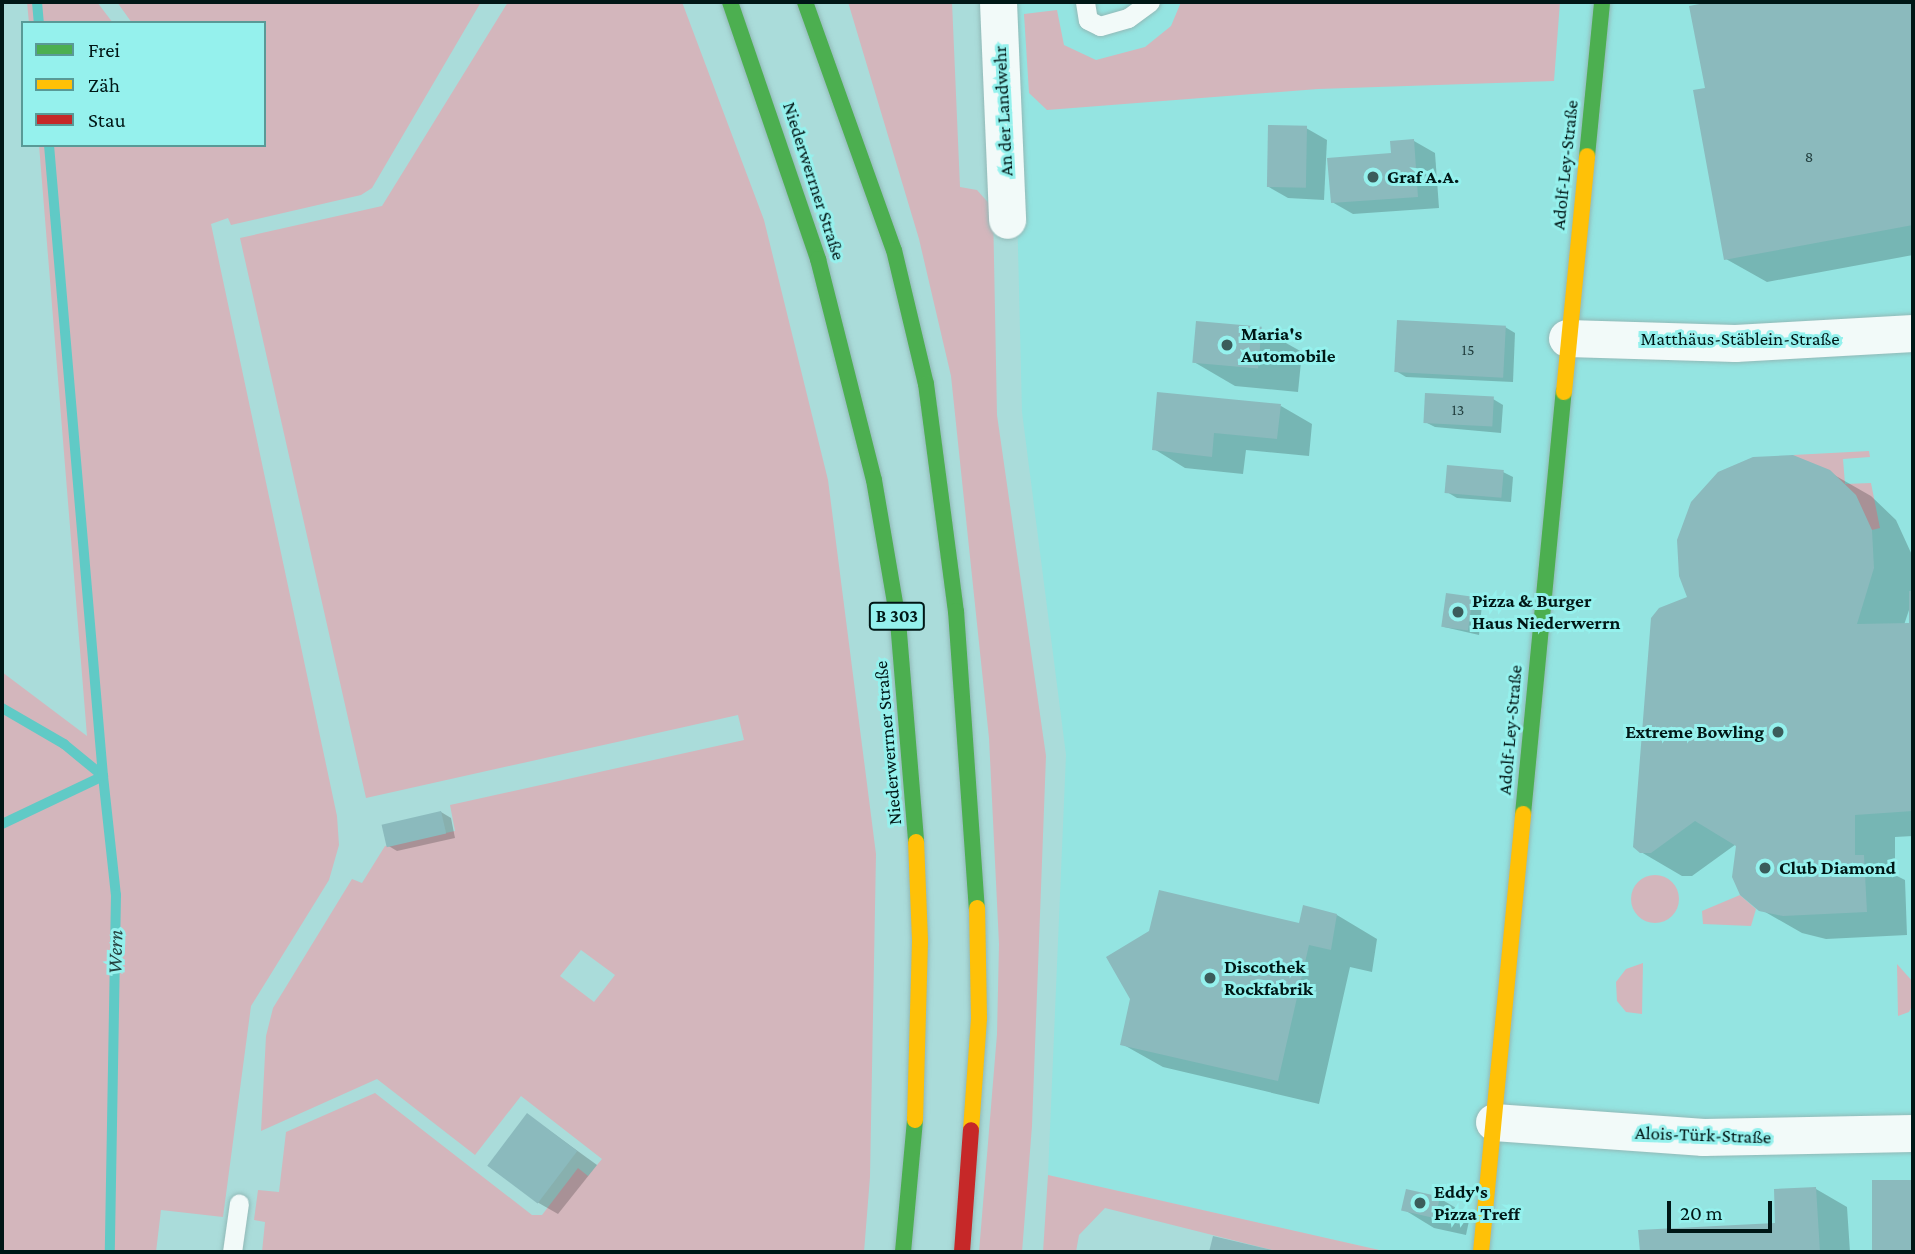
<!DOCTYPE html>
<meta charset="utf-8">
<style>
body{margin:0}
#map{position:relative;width:1915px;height:1254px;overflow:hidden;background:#aadcda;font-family:"Crimson Pro",serif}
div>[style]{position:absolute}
.built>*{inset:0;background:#94e4e1}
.green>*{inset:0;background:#d3b6bc}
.round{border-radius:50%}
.shadow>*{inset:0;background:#0003;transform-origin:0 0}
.stream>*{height:10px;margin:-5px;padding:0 5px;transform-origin:5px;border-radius:5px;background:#60cac6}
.building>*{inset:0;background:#8bbabd;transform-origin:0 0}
.roads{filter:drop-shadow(0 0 2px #92b9b7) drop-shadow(0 0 2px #92b9b7)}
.lane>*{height:19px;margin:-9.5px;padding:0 9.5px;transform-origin:9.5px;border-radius:9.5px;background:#f2faf9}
.street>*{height:37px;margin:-18.5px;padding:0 18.5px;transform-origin:18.5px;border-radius:18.5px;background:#f2faf9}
.fast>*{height:16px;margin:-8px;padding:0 8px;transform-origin:8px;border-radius:8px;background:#4caf50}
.slow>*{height:16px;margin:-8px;padding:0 8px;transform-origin:8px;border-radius:8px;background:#ffc107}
.jam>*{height:16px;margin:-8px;padding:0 8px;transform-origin:8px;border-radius:8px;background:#c62828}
.dots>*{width:19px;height:19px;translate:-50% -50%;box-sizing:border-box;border:4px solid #95f1ed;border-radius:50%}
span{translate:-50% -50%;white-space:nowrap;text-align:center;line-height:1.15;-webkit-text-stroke:6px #95f1ed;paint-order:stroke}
.number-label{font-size:16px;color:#234040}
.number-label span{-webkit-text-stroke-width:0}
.shield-label span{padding:2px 5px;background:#95f1ed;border:2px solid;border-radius:5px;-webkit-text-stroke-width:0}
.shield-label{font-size:18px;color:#001716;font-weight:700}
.street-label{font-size:19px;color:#001716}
.poi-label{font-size:19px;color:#001716;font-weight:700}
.left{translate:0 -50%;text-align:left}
.right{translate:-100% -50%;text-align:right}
.water-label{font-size:21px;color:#25413f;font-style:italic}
.frame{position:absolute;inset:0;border:4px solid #001716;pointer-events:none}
.legend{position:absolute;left:21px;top:21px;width:245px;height:126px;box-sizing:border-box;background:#95f1ed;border:2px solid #599a97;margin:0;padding:9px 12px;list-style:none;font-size:21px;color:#001716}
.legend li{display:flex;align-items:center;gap:14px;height:35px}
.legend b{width:35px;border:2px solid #599a97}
.scale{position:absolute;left:1667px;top:1201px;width:105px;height:32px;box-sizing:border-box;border:4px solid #001716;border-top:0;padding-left:9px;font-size:21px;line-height:24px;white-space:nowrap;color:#001716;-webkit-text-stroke:5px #95f1ed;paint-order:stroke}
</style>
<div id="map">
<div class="built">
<div style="clip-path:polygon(1012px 2px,1913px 2px,1913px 1252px,1388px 1252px,1048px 1175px,1066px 755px,1022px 412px)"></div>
</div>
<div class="green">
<div style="clip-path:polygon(27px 2px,97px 2px,113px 23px,29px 23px)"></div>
<div style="clip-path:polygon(117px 2px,481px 2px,372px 188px,361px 195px,231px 225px,228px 218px,211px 224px,337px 816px,339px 845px,329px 880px,251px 1006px,223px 1217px,161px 1210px,156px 1252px,2px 1252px,2px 672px,87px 736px,39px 145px,264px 145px,264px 23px,132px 23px)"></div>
<div style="clip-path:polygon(evenodd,508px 2px,682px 2px,764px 220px,828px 480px,876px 854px,870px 1177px,864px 1252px,262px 1252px,265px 1222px,254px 1220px,258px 1190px,279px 1192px,286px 1132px,375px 1093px,532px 1215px,542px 1215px,578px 1168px,588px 1176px,602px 1159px,521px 1096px,475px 1155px,377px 1079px,261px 1131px,266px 1036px,273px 1008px,352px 879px,362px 883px,385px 846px,455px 831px,450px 805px,744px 740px,738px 715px,366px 798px,240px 238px,382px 206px,508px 2px,581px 950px,615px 975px,594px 1002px,560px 976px,581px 950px)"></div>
<div style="clip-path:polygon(848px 2px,952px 2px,960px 187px,977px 190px,993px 208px,997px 415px,1046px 756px,1032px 1126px,1022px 1252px,979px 1252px,997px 1034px,999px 944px,989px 738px,951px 376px,919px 239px)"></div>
<div style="clip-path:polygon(1181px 2px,1560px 2px,1554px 81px,1318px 89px,1047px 110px,1029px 93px,1024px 14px,1057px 10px,1064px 45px,1096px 60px,1145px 47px,1171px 26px)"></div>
<div style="clip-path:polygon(1869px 451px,1870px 457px,1843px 459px,1845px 484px,1871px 483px,1880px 528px,1872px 530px,1793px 455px)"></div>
<div class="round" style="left:1631px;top:875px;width:48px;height:48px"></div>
<div style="clip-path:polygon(1740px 895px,1756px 909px,1751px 926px,1703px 924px,1702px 911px)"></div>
<div style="clip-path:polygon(1643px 963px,1642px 1014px,1626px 1012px,1617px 1001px,1616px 982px,1626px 969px)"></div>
<div style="clip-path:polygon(1897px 964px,1913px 982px,1913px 1004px,1909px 1012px,1898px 1016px)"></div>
<div style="clip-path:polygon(1048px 1175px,1388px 1252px,1280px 1252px,1105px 1208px,1079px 1235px,1076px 1252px,1043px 1252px)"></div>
</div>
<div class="shadow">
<div style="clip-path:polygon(1720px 2px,1913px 2px,1913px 255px,1767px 282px,1726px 259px,1707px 89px,1691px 7px)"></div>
<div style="clip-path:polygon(1306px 128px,1327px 140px,1324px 200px,1288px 198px,1267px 186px)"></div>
<div style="clip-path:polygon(1414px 141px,1435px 153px,1439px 208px,1353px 214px,1332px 202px)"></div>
<div style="clip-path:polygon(1505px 327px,1515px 333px,1513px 382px,1406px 377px,1396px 371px)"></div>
<div style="clip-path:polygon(1261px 329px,1302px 352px,1298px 392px,1235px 386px,1194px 362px)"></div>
<div style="clip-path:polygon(1493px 399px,1503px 405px,1501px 433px,1435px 427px,1425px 422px)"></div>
<div style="clip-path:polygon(1281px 406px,1312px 424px,1309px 456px,1246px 450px,1243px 474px,1185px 468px,1154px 449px)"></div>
<div style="clip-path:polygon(1503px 472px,1513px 477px,1511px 502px,1457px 498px,1447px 492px)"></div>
<div style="clip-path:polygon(evenodd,1829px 472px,1871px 496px,1896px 520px,1912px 555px,1913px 836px,1895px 837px,1895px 875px,1905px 880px,1907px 935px,1826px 939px,1802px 933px,1760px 909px,1739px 842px,1692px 876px,1682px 876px,1641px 852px,1689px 598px,1829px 472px,1910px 607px,1910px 625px,1904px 625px,1910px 607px)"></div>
<div style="clip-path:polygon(1472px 598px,1482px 604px,1479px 635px,1444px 627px)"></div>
<div style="clip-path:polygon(441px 812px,451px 818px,455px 838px,397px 851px,387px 845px)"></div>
<div style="clip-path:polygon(1337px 915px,1377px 939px,1372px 972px,1350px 967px,1319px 1104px,1163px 1067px,1122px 1044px,1151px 932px,1300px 925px)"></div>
<div style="clip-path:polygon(528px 1115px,597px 1165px,558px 1214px,537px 1202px)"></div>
<div style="left:1913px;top:1182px;width:70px;height:40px;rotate:90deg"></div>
<div style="clip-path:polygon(1816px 1189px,1847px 1207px,1850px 1252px,1641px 1252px,1640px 1231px,1777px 1225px)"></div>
<div style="clip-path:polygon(1439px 1198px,1470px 1216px,1466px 1235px,1434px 1228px,1403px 1209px)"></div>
</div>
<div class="stream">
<div style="left:37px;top:2px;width:21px;rotate:85deg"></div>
<div style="left:2px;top:708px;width:72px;rotate:30.1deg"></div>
<div style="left:64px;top:744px;width:50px;rotate:39.4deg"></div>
<div style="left:103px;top:776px;width:120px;rotate:83.8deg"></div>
<div style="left:116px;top:895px;width:357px;rotate:91deg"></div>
<div style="left:2px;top:824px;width:112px;rotate:-25.4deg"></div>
<div style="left:103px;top:776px;width:633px;rotate:-94.89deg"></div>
</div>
<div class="building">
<div style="clip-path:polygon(1710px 2px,1913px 2px,1913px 225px,1724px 260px,1693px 90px,1705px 88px,1689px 6px)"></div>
<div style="left:1268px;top:125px;width:39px;height:62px;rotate:1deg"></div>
<div style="clip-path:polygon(1414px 139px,1418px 197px,1331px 203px,1327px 158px,1391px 153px,1390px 141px)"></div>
<div style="left:1397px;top:320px;width:109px;height:52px;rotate:3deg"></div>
<div style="left:1196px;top:321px;width:66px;height:42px;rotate:5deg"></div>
<div style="clip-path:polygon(1157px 392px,1281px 404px,1277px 439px,1214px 433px,1212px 457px,1152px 450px)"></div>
<div style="left:1425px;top:393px;width:69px;height:30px;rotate:3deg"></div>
<div style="clip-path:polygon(1793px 455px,1830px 470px,1856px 495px,1872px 530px,1874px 568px,1857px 624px,1909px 623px,1909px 591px,1913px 591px,1913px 811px,1855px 815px,1855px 855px,1864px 855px,1867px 912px,1783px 916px,1759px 911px,1740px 895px,1732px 877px,1736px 846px,1695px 821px,1651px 853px,1640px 853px,1633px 847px,1651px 618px,1659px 608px,1687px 597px,1679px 576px,1677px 540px,1691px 502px,1718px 472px,1753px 457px)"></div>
<div style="left:1447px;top:465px;width:57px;height:28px;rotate:5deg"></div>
<div style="left:1446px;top:593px;width:27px;height:34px;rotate:8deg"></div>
<div style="left:441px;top:811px;width:23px;height:61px;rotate:77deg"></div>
<div style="clip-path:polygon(1159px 890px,1299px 923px,1303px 905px,1337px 914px,1331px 950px,1309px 945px,1278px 1081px,1120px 1045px,1130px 999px,1106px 957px,1149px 931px)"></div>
<div style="left:527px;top:1113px;width:63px;height:66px;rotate:37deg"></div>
<div style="left:1913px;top:1180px;width:72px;height:41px;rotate:90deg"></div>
<div style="clip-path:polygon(1816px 1187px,1820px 1252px,1640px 1252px,1638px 1230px,1775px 1223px,1774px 1189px)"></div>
<div style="left:1406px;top:1189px;width:35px;height:22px;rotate:13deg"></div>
<div style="clip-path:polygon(1213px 1236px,1276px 1251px,1276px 1252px,1209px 1252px)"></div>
</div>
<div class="roads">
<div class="lane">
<div style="left:1085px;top:2px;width:18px;rotate:81deg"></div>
<div style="left:1088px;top:20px;width:13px;rotate:27deg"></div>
<div style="left:1100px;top:26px;width:29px;rotate:-16deg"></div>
<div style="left:1128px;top:18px;width:27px;rotate:-36deg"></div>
<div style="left:232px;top:1252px;width:49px;rotate:-81.9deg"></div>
</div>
<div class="street">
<div style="left:998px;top:2px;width:218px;rotate:87.6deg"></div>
<div style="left:1567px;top:338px;width:168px;rotate:1.7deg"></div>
<div style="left:1735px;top:343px;width:178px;rotate:-3.2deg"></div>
<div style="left:1494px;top:1122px;width:210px;rotate:4.1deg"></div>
<div style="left:1703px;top:1137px;width:210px;rotate:-1.1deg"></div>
</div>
<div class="fast">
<div style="left:730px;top:2px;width:272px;rotate:71.1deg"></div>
<div style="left:818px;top:259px;width:228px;rotate:75.8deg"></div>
<div style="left:874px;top:480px;width:143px;rotate:80.3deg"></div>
<div style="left:898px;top:621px;width:222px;rotate:85.3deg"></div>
<div style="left:805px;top:2px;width:263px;rotate:70.3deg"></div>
<div style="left:894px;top:250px;width:138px;rotate:76.6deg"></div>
<div style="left:926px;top:384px;width:229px;rotate:82.5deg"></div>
<div style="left:956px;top:611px;width:298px;rotate:86deg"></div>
<div style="left:1587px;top:156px;width:155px;rotate:-84.4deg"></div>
<div style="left:1523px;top:814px;width:424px;rotate:-84.5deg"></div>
<div style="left:903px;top:1252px;width:133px;rotate:-84.8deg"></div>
</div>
<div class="slow">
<div style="left:1564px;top:392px;width:237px;rotate:-84.4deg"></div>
<div style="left:915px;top:1120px;width:180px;rotate:-88.4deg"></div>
<div style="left:920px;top:940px;width:98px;rotate:-92.3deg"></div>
<div style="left:971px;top:1130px;width:112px;rotate:-85.9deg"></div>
<div style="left:979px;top:1018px;width:110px;rotate:-91deg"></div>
<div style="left:1481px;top:1252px;width:440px;rotate:-84.5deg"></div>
</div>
<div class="jam">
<div style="left:962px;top:1252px;width:122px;rotate:-85.8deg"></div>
</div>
</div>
<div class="dots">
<div style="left:1373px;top:177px;background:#3b5c5b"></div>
<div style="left:1227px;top:345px;background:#3b5c5b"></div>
<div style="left:1458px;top:612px;background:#3b5c5b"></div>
<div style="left:1778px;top:732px;background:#3b5c5b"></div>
<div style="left:1765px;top:868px;background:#3b5c5b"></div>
<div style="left:1210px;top:978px;background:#3b5c5b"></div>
<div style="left:1420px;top:1203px;background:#3b5c5b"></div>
</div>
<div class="number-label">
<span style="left:1809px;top:157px">8</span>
<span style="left:1468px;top:350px">15</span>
<span style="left:1458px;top:410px">13</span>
</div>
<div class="shield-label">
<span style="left:897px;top:616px">B 303</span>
</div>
<div class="street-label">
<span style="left:1003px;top:111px;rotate:-93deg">An der Landwehr</span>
<span style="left:1565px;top:165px;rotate:-84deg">Adolf-Ley-Straße</span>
<span style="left:814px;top:181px;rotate:72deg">Niederwerrner Straße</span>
<span style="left:1740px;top:339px">Matthäus-Stäblein-Straße</span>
<span style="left:1510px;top:730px;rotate:-85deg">Adolf-Ley-Straße</span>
<span style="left:888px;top:743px;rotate:-95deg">Niederwerrner Straße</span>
<span style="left:1703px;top:1135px;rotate:2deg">Alois-Türk-Straße</span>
</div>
<div class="poi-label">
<span class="left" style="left:1387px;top:177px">Graf A.A.</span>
<span class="left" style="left:1241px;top:345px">Maria's<br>Automobile</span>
<span class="left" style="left:1472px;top:612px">Pizza &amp; Burger<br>Haus Niederwerrn</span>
<span class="right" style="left:1764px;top:732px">Extreme Bowling</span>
<span class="left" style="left:1779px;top:868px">Club Diamond</span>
<span class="left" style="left:1224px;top:978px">Discothek<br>Rockfabrik</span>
<span class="left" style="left:1434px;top:1203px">Eddy's<br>Pizza Treff</span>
</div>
<div class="water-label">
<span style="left:115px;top:952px;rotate:-89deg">Wern</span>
</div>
<div class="frame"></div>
<ul class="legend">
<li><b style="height:9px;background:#4caf50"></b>Frei</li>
<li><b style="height:9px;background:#ffc107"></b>Zäh</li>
<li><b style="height:9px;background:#c62828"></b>Stau</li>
</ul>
<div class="scale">20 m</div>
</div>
